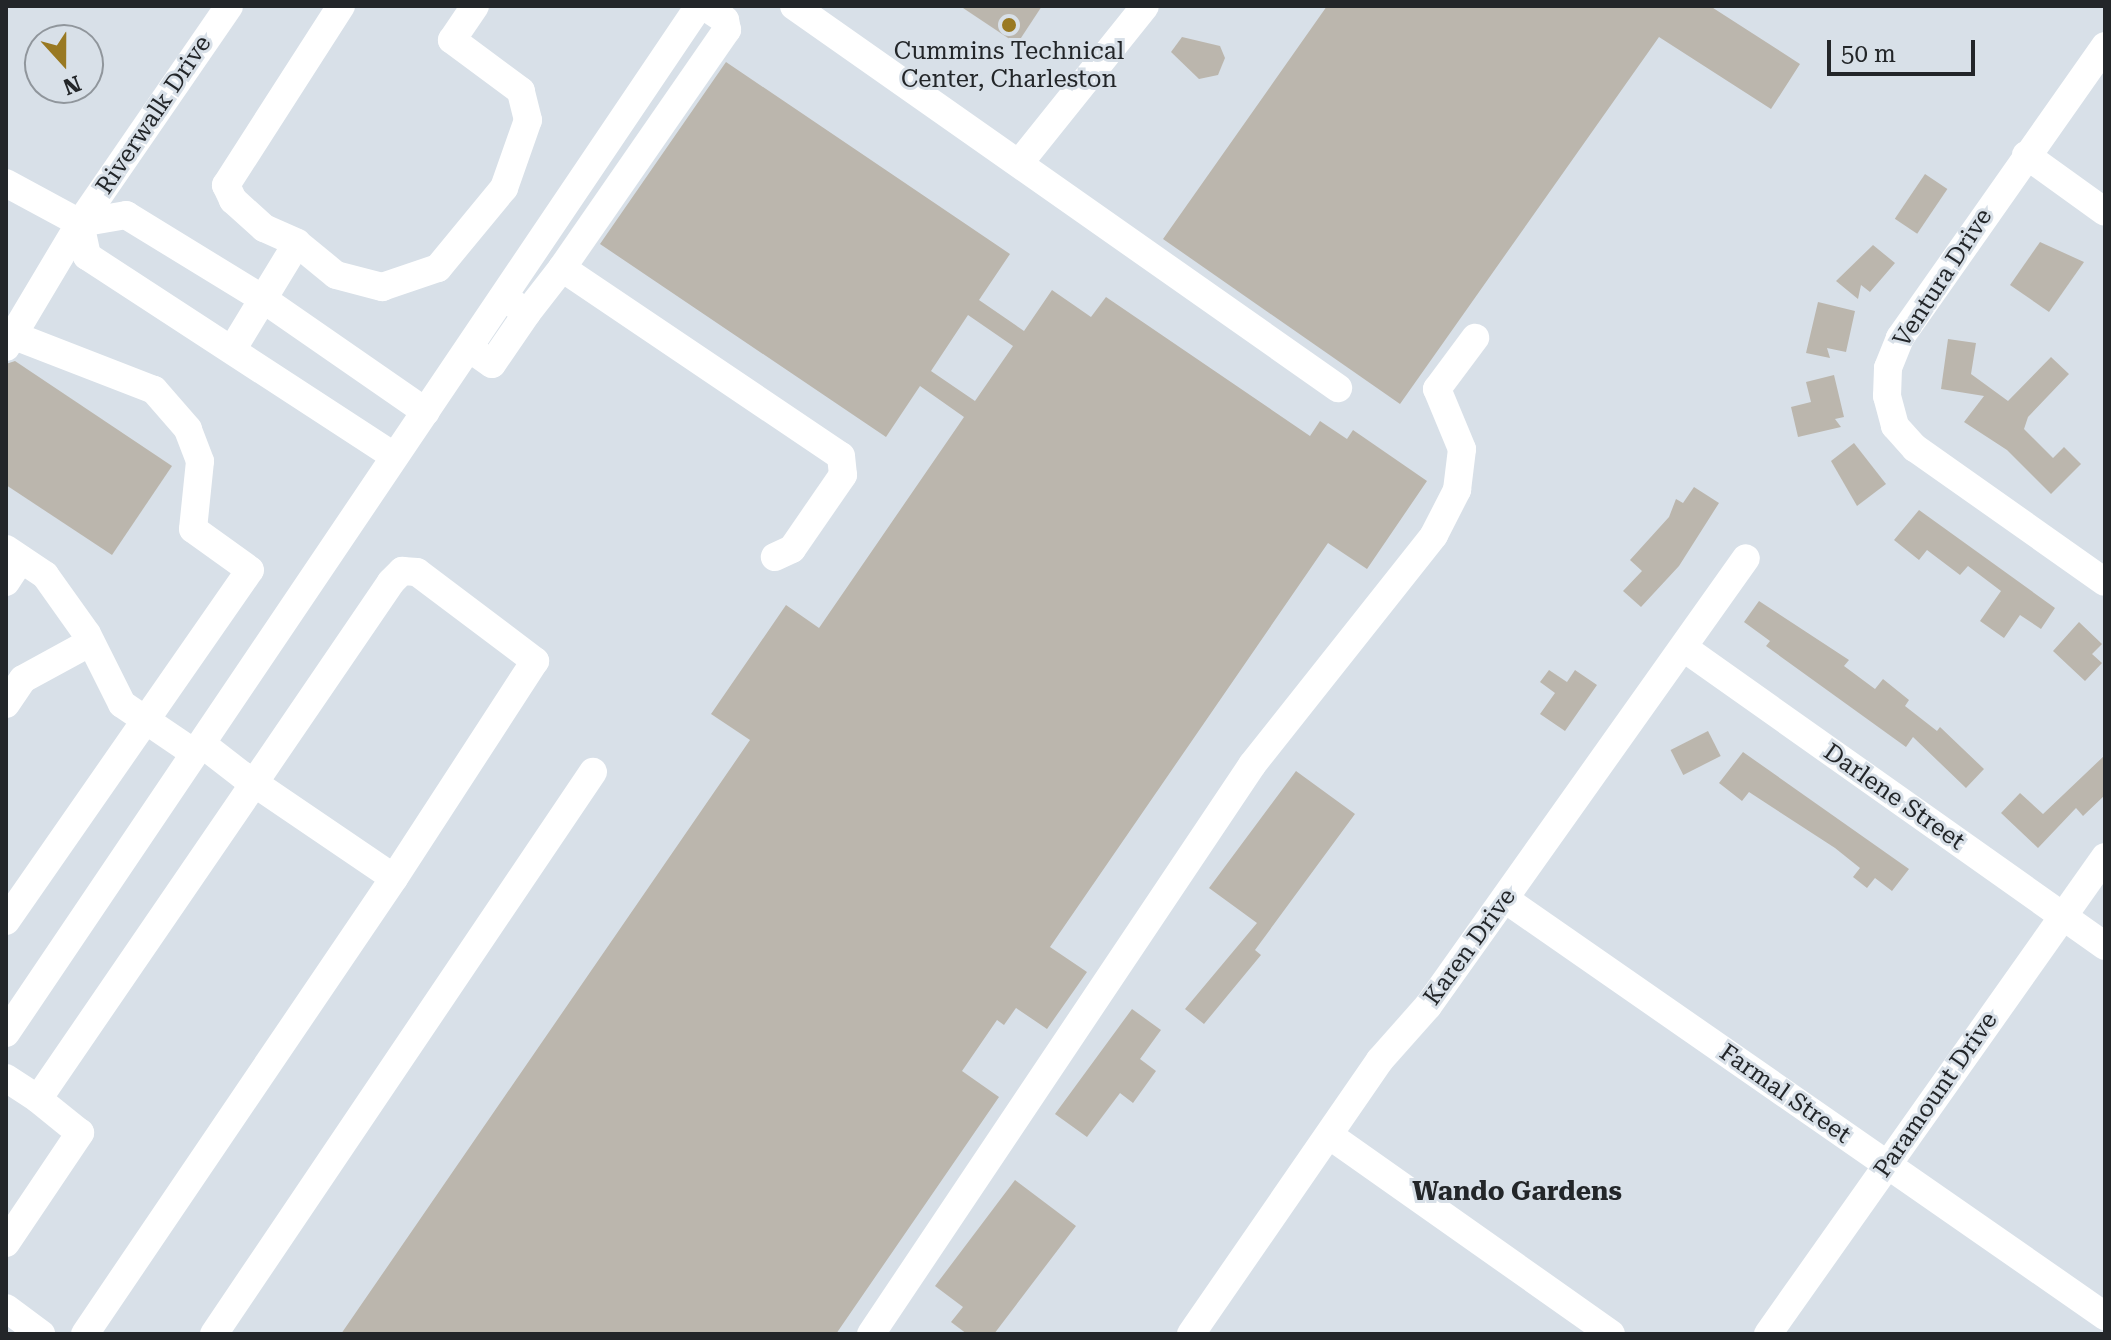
<!DOCTYPE html>
<style>
body{margin:0}
#map{position:relative;width:2111px;height:1340px;overflow:hidden;background:#d8e0e8;font-family:"Roboto Serif",serif}
div>[style]{position:absolute}
.building>*{inset:0;background:#bbb6ad;transform-origin:0 0}
.minor>*{height:28px;margin:-14px;padding:0 14px;transform-origin:14px;border-radius:14px;background:#fff}
.dots>*{width:22px;height:22px;translate:-50% -50%;box-sizing:border-box;border:4px solid #d8e0e8;border-radius:50%}
span{translate:-50% -50%;white-space:nowrap;text-align:center;line-height:1.15;-webkit-text-stroke:6px #d8e0e8;paint-order:stroke}
.poi-label{font-size:24px;color:#232629}
.street-label{font-size:24px;color:#232629}
.neighbourhood-label{font-size:26px;color:#232629;font-weight:700}
.frame{position:absolute;inset:0;border:8px solid #232629;pointer-events:none}
.north{position:absolute;left:24px;top:24px;width:80px;height:80px;box-sizing:border-box;background:#d8e0e8;border:2px solid #90969c;border-radius:50%;rotate:159deg;font-size:22px;font-weight:700;line-height:32px;text-align:center;color:#232629}
.north::after{content:'';display:block;margin:auto;width:28px;height:36px;background:#997922;clip-path:polygon(50% 0,100% 100%,50% 72%,0 100%)}
.scale{position:absolute;left:1827px;top:40px;width:148px;height:36px;box-sizing:border-box;border:4px solid #232629;border-top:0;padding-left:10px;font-size:24px;line-height:28px;white-space:nowrap;color:#232629;-webkit-text-stroke:6px #d8e0e8;paint-order:stroke}
</style>
<div id="map">
<div class="building">
<div style="clip-path:polygon(960px 6px,1042px 6px,1017px 44px)"></div>
<div style="clip-path:polygon(1327px 6px,1710px 6px,1800px 64px,1771px 109px,1659px 37px,1400px 404px,1163px 239px)"></div>
<div style="clip-path:polygon(1182px 37px,1220px 46px,1225px 58px,1218px 75px,1199px 79px,1171px 52px)"></div>
<div style="clip-path:polygon(evenodd,726px 62px,1010px 254px,979px 300px,1024px 331px,1052px 290px,1091px 317px,1106px 297px,1310px 436px,1320px 421px,1347px 439px,1353px 430px,1427px 481px,1367px 569px,1328px 543px,1050px 947px,1087px 972px,1047px 1029px,1016px 1008px,1004px 1025px,997px 1020px,962px 1071px,999px 1097px,836px 1334px,341px 1334px,750px 740px,711px 714px,786px 605px,819px 628px,964px 417px,920px 386px,886px 437px,600px 244px,726px 62px,968px 315px,1013px 346px,975px 401px,931px 371px,968px 315px)"></div>
<div style="left:1925px;top:174px;width:27px;height:54px;rotate:34deg"></div>
<div style="clip-path:polygon(2040px 242px,2084px 262px,2049px 312px,2010px 285px)"></div>
<div style="clip-path:polygon(1873px 245px,1895px 263px,1870px 292px,1861px 285px,1858px 299px,1836px 281px)"></div>
<div style="clip-path:polygon(1818px 302px,1855px 311px,1846px 352px,1827px 348px,1830px 358px,1806px 353px)"></div>
<div style="clip-path:polygon(1948px 339px,1976px 343px,1971px 374px,2008px 401px,2051px 357px,2069px 374px,2028px 417px,2024px 429px,2053px 458px,2064px 447px,2081px 464px,2051px 494px,2007px 450px,1964px 422px,1984px 396px,1941px 389px)"></div>
<div style="clip-path:polygon(15px 361px,172px 466px,112px 555px,6px 485px,6px 364px)"></div>
<div style="clip-path:polygon(1834px 375px,1844px 417px,1835px 419px,1841px 427px,1798px 437px,1791px 407px,1811px 402px,1806px 382px)"></div>
<div style="clip-path:polygon(1854px 443px,1886px 484px,1857px 506px,1831px 461px)"></div>
<div style="clip-path:polygon(1694px 487px,1719px 503px,1679px 566px,1641px 607px,1623px 591px,1642px 571px,1630px 560px,1669px 517px,1676px 499px,1683px 503px)"></div>
<div style="clip-path:polygon(1919px 510px,2055px 608px,2041px 629px,2020px 615px,2004px 638px,1980px 621px,2001px 591px,1968px 566px,1960px 575px,1927px 550px,1919px 560px,1894px 540px)"></div>
<div style="clip-path:polygon(1759px 601px,1849px 660px,1844px 666px,1875px 689px,1883px 679px,1909px 700px,1905px 706px,1937px 731px,1940px 727px,1984px 769px,1966px 788px,1913px 737px,1906px 747px,1766px 646px,1770px 641px,1744px 622px)"></div>
<div style="clip-path:polygon(2079px 622px,2102px 644px,2092px 654px,2102px 663px,2085px 681px,2053px 651px)"></div>
<div style="clip-path:polygon(1549px 670px,1567px 682px,1575px 670px,1597px 685px,1565px 731px,1540px 714px,1555px 693px,1540px 682px)"></div>
<div style="left:1708px;top:731px;width:28px;height:42px;rotate:63deg"></div>
<div style="clip-path:polygon(1743px 752px,1909px 869px,1892px 891px,1875px 878px,1867px 888px,1853px 877px,1860px 868px,1835px 848px,1749px 792px,1742px 801px,1719px 783px)"></div>
<div style="clip-path:polygon(2105px 755px,2105px 795px,2083px 816px,2076px 808px,2038px 848px,2001px 813px,2020px 793px,2043px 814px)"></div>
<div style="clip-path:polygon(1296px 771px,1355px 814px,1255px 950px,1261px 955px,1204px 1024px,1185px 1009px,1257px 923px,1209px 888px)"></div>
<div style="clip-path:polygon(1132px 1009px,1161px 1030px,1140px 1059px,1156px 1071px,1133px 1103px,1120px 1093px,1087px 1137px,1055px 1114px)"></div>
<div style="clip-path:polygon(1015px 1180px,1076px 1226px,994px 1334px,967px 1334px,951px 1322px,963px 1307px,935px 1286px)"></div>
</div>
<div class="minor">
<div style="left:341px;top:6px;width:213px;rotate:122.7deg"></div>
<div style="left:226px;top:185px;width:17px;rotate:65deg"></div>
<div style="left:233px;top:200px;width:42px;rotate:42.1deg"></div>
<div style="left:264px;top:228px;width:36px;rotate:24deg"></div>
<div style="left:297px;top:243px;width:50px;rotate:39.4deg"></div>
<div style="left:336px;top:275px;width:48px;rotate:14.6deg"></div>
<div style="left:382px;top:287px;width:59px;rotate:-18.7deg"></div>
<div style="left:438px;top:268px;width:104px;rotate:-50.5deg"></div>
<div style="left:504px;top:188px;width:72px;rotate:-70.6deg"></div>
<div style="left:528px;top:120px;width:30px;rotate:-104deg"></div>
<div style="left:521px;top:91px;width:86px;rotate:-143.5deg"></div>
<div style="left:452px;top:40px;width:41px;rotate:-55.9deg"></div>
<div style="left:794px;top:6px;width:665px;rotate:35.08deg"></div>
<div style="left:2105px;top:46px;width:357px;rotate:125.1deg"></div>
<div style="left:1900px;top:338px;width:32px;rotate:112deg"></div>
<div style="left:1888px;top:368px;width:28px;rotate:92deg"></div>
<div style="left:1887px;top:396px;width:31px;rotate:75deg"></div>
<div style="left:1895px;top:426px;width:30px;rotate:48deg"></div>
<div style="left:1915px;top:448px;width:232px;rotate:35.2deg"></div>
<div style="left:2026px;top:155px;width:97px;rotate:35.8deg"></div>
<div style="left:1021px;top:161px;width:198px;rotate:-51.3deg"></div>
<div style="left:6px;top:183px;width:84px;rotate:28.4deg"></div>
<div style="left:80px;top:223px;width:47px;rotate:-9.9deg"></div>
<div style="left:126px;top:215px;width:161px;rotate:31.5deg"></div>
<div style="left:263px;top:299px;width:198px;rotate:34.7deg"></div>
<div style="left:80px;top:223px;width:34px;rotate:78deg"></div>
<div style="left:87px;top:256px;width:366px;rotate:33.1deg"></div>
<div style="left:562px;top:268px;width:290px;rotate:-55.3deg"></div>
<div style="left:727px;top:30px;width:10px;rotate:-101deg"></div>
<div style="left:725px;top:20px;width:25px;rotate:-146deg"></div>
<div style="left:504px;top:297px;width:28px;rotate:35deg"></div>
<div style="left:527px;top:313px;width:57px;rotate:-52.1deg"></div>
<div style="left:562px;top:268px;width:336px;rotate:34deg"></div>
<div style="left:841px;top:456px;width:19px;rotate:84deg"></div>
<div style="left:843px;top:475px;width:90px;rotate:124.6deg"></div>
<div style="left:792px;top:549px;width:19px;rotate:155deg"></div>
<div style="left:6px;top:347px;width:144px;rotate:-59.2deg"></div>
<div style="left:80px;top:223px;width:263px;rotate:-55.5deg"></div>
<div style="left:469px;top:348px;width:28px;rotate:35deg"></div>
<div style="left:492px;top:364px;width:62px;rotate:-55.5deg"></div>
<div style="left:232px;top:350px;width:125px;rotate:-58.7deg"></div>
<div style="left:6px;top:549px;width:47px;rotate:33.7deg"></div>
<div style="left:45px;top:575px;width:72px;rotate:54.6deg"></div>
<div style="left:87px;top:634px;width:78px;rotate:63.4deg"></div>
<div style="left:122px;top:704px;width:87px;rotate:34.2deg"></div>
<div style="left:6px;top:582px;width:27px;rotate:-57deg"></div>
<div style="left:1684px;top:648px;width:516px;rotate:35.29deg"></div>
<div style="left:6px;top:704px;width:30px;rotate:-56deg"></div>
<div style="left:23px;top:679px;width:77px;rotate:-28.6deg"></div>
<div style="left:1505px;top:899px;width:731px;rotate:34.8deg"></div>
<div style="left:6px;top:921px;width:427px;rotate:-55.2deg"></div>
<div style="left:250px;top:570px;width:70px;rotate:-144.3deg"></div>
<div style="left:193px;top:529px;width:68px;rotate:-84.1deg"></div>
<div style="left:200px;top:461px;width:34px;rotate:-111deg"></div>
<div style="left:188px;top:429px;width:52px;rotate:-131.1deg"></div>
<div style="left:154px;top:390px;width:149px;rotate:-158.8deg"></div>
<div style="left:6px;top:1033px;width:1239px;rotate:-55.99deg"></div>
<div style="left:6px;top:1078px;width:38px;rotate:33deg"></div>
<div style="left:1329px;top:1135px;width:345px;rotate:35.2deg"></div>
<div style="left:6px;top:1243px;width:133px;rotate:-56.1deg"></div>
<div style="left:80px;top:1133px;width:54px;rotate:-141deg"></div>
<div style="left:38px;top:1099px;width:383px;rotate:-55.6deg"></div>
<div style="left:254px;top:783px;width:243px;rotate:-55.7deg"></div>
<div style="left:391px;top:582px;width:16px;rotate:-45deg"></div>
<div style="left:402px;top:571px;width:15px;rotate:4deg"></div>
<div style="left:417px;top:572px;width:148px;rotate:37deg"></div>
<div style="left:535px;top:661px;width:259px;rotate:123deg"></div>
<div style="left:394px;top:878px;width:169px;rotate:-145.8deg"></div>
<div style="left:254px;top:783px;width:14px;rotate:-146deg"></div>
<div style="left:242px;top:775px;width:51px;rotate:-142.2deg"></div>
<div style="left:6px;top:1308px;width:44px;rotate:36.6deg"></div>
<div style="left:85px;top:1334px;width:551px;rotate:-55.88deg"></div>
<div style="left:214px;top:1334px;width:678px;rotate:-56.01deg"></div>
<div style="left:871px;top:1334px;width:685px;rotate:-56.19deg"></div>
<div style="left:1252px;top:765px;width:293px;rotate:-51.6deg"></div>
<div style="left:1434px;top:535px;width:51px;rotate:-62.9deg"></div>
<div style="left:1457px;top:490px;width:41px;rotate:-83deg"></div>
<div style="left:1462px;top:449px;width:65px;rotate:-112.6deg"></div>
<div style="left:1437px;top:389px;width:64px;rotate:-53.3deg"></div>
<div style="left:1191px;top:1334px;width:333px;rotate:-55.4deg"></div>
<div style="left:1380px;top:1060px;width:72px;rotate:-48.4deg"></div>
<div style="left:1428px;top:1006px;width:549px;rotate:-54.63deg"></div>
<div style="left:1768px;top:1334px;width:584px;rotate:-54.76deg"></div>
</div>
<div class="dots">
<div style="left:1009px;top:25px;background:#997922"></div>
</div>
<div class="poi-label">
<span style="left:1009px;top:66px">Cummins Technical<br>Center, Charleston</span>
</div>
<div class="street-label">
<span style="left:154px;top:115px;rotate:-56deg">Riverwalk Drive</span>
<span style="left:1943px;top:278px;rotate:-57deg">Ventura Drive</span>
<span style="left:1894px;top:797px;rotate:35deg">Darlene Street</span>
<span style="left:1470px;top:947px;rotate:-54deg">Karen Drive</span>
<span style="left:1785px;top:1094px;rotate:35deg">Farmal Street</span>
<span style="left:1936px;top:1095px;rotate:-55deg">Paramount Drive</span>
</div>
<div class="neighbourhood-label">
<span style="left:1517px;top:1192px">Wando Gardens</span>
</div>
<div class="frame"></div>
<div class="north">N</div>
<div class="scale">50 m</div>
</div>
